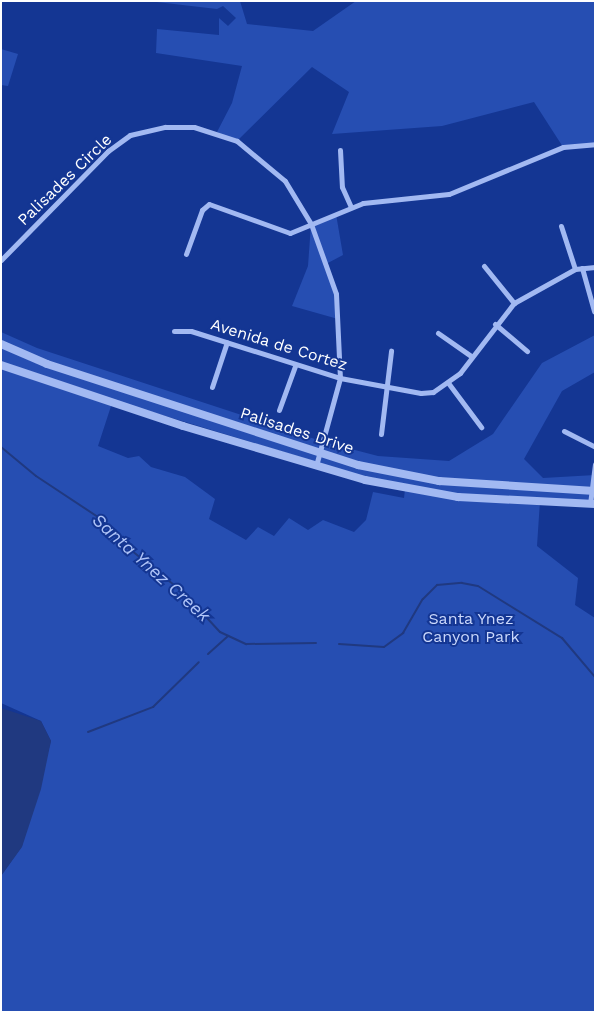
<!DOCTYPE html>
<style>
body{margin:0}
#map{position:relative;width:596px;height:1013px;overflow:hidden;background:#143693;font-family:"Work Sans",sans-serif}
div>[style]{position:absolute}
.green>*{inset:0;background:#264eb2}
.water>*{inset:0;background:#203980}
.stream>*{height:2px;margin:-1px;padding:0 1px;transform-origin:1px;border-radius:1px;background:#203980}
.minor>*{height:5px;margin:-2.5px;padding:0 2.5px;transform-origin:2.5px;border-radius:2.5px;background:#a2b9f2}
.tertiary>*{height:8px;margin:-4px;padding:0 4px;transform-origin:4px;border-radius:4px;background:#a2b9f2}
span{translate:-50% -50%;white-space:nowrap;text-align:center;line-height:1.15;-webkit-text-stroke:4px #143693;paint-order:stroke}
.street-label{font-size:16px;color:#fff}
.park-label{font-size:16px;color:#cad8fc}
.water-label{font-size:18px;color:#afc4f8;font-style:italic}
.frame{position:absolute;inset:0;border:2px solid #fff;pointer-events:none}
</style>
<div id="map">
<div class="green">
<div style="clip-path:polygon(148px 1px,240px 1px,247px 24px,313px 31px,356px 1px,595px 1px,595px 144px,563px 147px,534px 102px,442px 126px,332px 134px,349px 92px,312px 67px,237px 141px,217px 132px,232px 103px,242px 66px,156px 53px,157px 29px,219px 35px,219px 18px,228px 26px,236px 18px,223px 6px,217px 9px)"></div>
<div style="clip-path:polygon(1px 49px,18px 54px,8px 86px,1px 85px)"></div>
<div style="clip-path:polygon(336px 214px,343px 255px,326px 264px,336px 294px,338px 319px,292px 306px,308px 266px,311px 224px)"></div>
<div style="clip-path:polygon(evenodd,1px 332px,37px 348px,324px 442px,378px 456px,449px 461px,493px 434px,542px 363px,595px 335px,595px 372px,562px 391px,524px 459px,543px 478px,595px 475px,595px 504px,540px 501px,537px 546px,578px 578px,575px 605px,595px 618px,595px 1012px,1px 1012px,1px 876px,22px 846px,51px 741px,41px 721px,1px 703px,1px 332px,113px 400px,405px 489px,404px 498px,373px 492px,366px 520px,354px 532px,323px 520px,308px 530px,289px 518px,274px 536px,258px 527px,246px 540px,209px 519px,215px 499px,185px 477px,151px 467px,139px 456px,128px 458px,98px 446px,113px 400px)"></div>
</div>
<div class="water">
<div style="clip-path:polygon(1px 708px,41px 721px,51px 741px,41px 789px,22px 847px,1px 876px)"></div>
</div>
<div class="stream">
<div style="left:1px;top:447px;width:45px;rotate:39.6deg"></div>
<div style="left:36px;top:476px;width:82px;rotate:33.5deg"></div>
<div style="left:104px;top:521px;width:27px;rotate:51deg"></div>
<div style="left:121px;top:542px;width:81px;rotate:39deg"></div>
<div style="left:184px;top:593px;width:53px;rotate:47.3deg"></div>
<div style="left:220px;top:632px;width:29px;rotate:25deg"></div>
<div style="left:246px;top:644px;width:70px;rotate:-0.8deg"></div>
<div style="left:339px;top:644px;width:45px;rotate:3.8deg"></div>
<div style="left:384px;top:647px;width:24px;rotate:-36deg"></div>
<div style="left:403px;top:633px;width:39px;rotate:-60deg"></div>
<div style="left:423px;top:599px;width:20px;rotate:-45deg"></div>
<div style="left:437px;top:585px;width:25px;rotate:-5deg"></div>
<div style="left:462px;top:583px;width:16px;rotate:11deg"></div>
<div style="left:478px;top:586px;width:99px;rotate:31.8deg"></div>
<div style="left:562px;top:638px;width:51px;rotate:49.8deg"></div>
<div style="left:208px;top:654px;width:27px;rotate:-42deg"></div>
<div style="left:88px;top:732px;width:70px;rotate:-21deg"></div>
<div style="left:153px;top:707px;width:64px;rotate:-44.4deg"></div>
</div>
<div class="minor">
<div style="left:340px;top:150px;width:37px;rotate:87deg"></div>
<div style="left:342px;top:187px;width:22px;rotate:66deg"></div>
<div style="left:561px;top:226px;width:45px;rotate:72deg"></div>
<div style="left:186px;top:254px;width:47px;rotate:-70deg"></div>
<div style="left:202px;top:210px;width:9px;rotate:-41deg"></div>
<div style="left:209px;top:204px;width:86px;rotate:19.7deg"></div>
<div style="left:290px;top:233px;width:79px;rotate:-22.3deg"></div>
<div style="left:363px;top:203px;width:86px;rotate:-6deg"></div>
<div style="left:449px;top:194px;width:123px;rotate:-22.4deg"></div>
<div style="left:563px;top:147px;width:32px;rotate:-5deg"></div>
<div style="left:1px;top:260px;width:153px;rotate:-45.5deg"></div>
<div style="left:108px;top:151px;width:27px;rotate:-36deg"></div>
<div style="left:130px;top:135px;width:36px;rotate:-13deg"></div>
<div style="left:165px;top:127px;width:29px"></div>
<div style="left:194px;top:127px;width:45px;rotate:18deg"></div>
<div style="left:237px;top:141px;width:62px;rotate:39.8deg"></div>
<div style="left:285px;top:181px;width:50px;rotate:58.8deg"></div>
<div style="left:311px;top:224px;width:74px;rotate:70.3deg"></div>
<div style="left:336px;top:294px;width:84px;rotate:87.3deg"></div>
<div style="left:340px;top:378px;width:91px;rotate:105.3deg"></div>
<div style="left:484px;top:266px;width:48px;rotate:51deg"></div>
<div style="left:582px;top:268px;width:45px;rotate:74.4deg"></div>
<div style="left:495px;top:324px;width:42px;rotate:40.2deg"></div>
<div style="left:174px;top:331px;width:17px"></div>
<div style="left:191px;top:331px;width:156px;rotate:17.5deg"></div>
<div style="left:340px;top:378px;width:82px;rotate:10.5deg"></div>
<div style="left:421px;top:393px;width:12px;rotate:-5deg"></div>
<div style="left:433px;top:392px;width:33px;rotate:-35deg"></div>
<div style="left:460px;top:373px;width:88px;rotate:-52.4deg"></div>
<div style="left:514px;top:303px;width:70px;rotate:-29.1deg"></div>
<div style="left:575px;top:269px;width:20px;rotate:-6deg"></div>
<div style="left:438px;top:333px;width:40px;rotate:34.9deg"></div>
<div style="left:449px;top:384px;width:54px;rotate:53.3deg"></div>
<div style="left:212px;top:387px;width:47px;rotate:-71.6deg"></div>
<div style="left:279px;top:410px;width:47px;rotate:-70deg"></div>
<div style="left:564px;top:431px;width:35px;rotate:27deg"></div>
<div style="left:381px;top:434px;width:84px;rotate:-83.1deg"></div>
<div style="left:590px;top:504px;width:40px;rotate:-82.9deg"></div>
</div>
<div class="tertiary">
<div style="left:1px;top:344px;width:50px;rotate:23.5deg"></div>
<div style="left:47px;top:364px;width:327px;rotate:18deg"></div>
<div style="left:358px;top:465px;width:83px;rotate:11.2deg"></div>
<div style="left:439px;top:481px;width:156px;rotate:3.7deg"></div>
<div style="left:1px;top:365px;width:192px;rotate:18.5deg"></div>
<div style="left:183px;top:426px;width:190px;rotate:16.5deg"></div>
<div style="left:365px;top:480px;width:95px;rotate:10.4deg"></div>
<div style="left:458px;top:497px;width:137px;rotate:2.9deg"></div>
</div>
<div class="street-label">
<span style="left:65px;top:180px;rotate:-44deg">Palisades Circle</span>
<span style="left:279px;top:345px;rotate:17deg">Avenida de Cortez</span>
<span style="left:297px;top:431px;rotate:18deg">Palisades Drive</span>
</div>
<div class="park-label">
<span style="left:471px;top:628px">Santa Ynez<br>Canyon Park</span>
</div>
<div class="water-label">
<span style="left:151px;top:568px;rotate:42deg">Santa Ynez Creek</span>
</div>
<div class="frame"></div>
</div>
